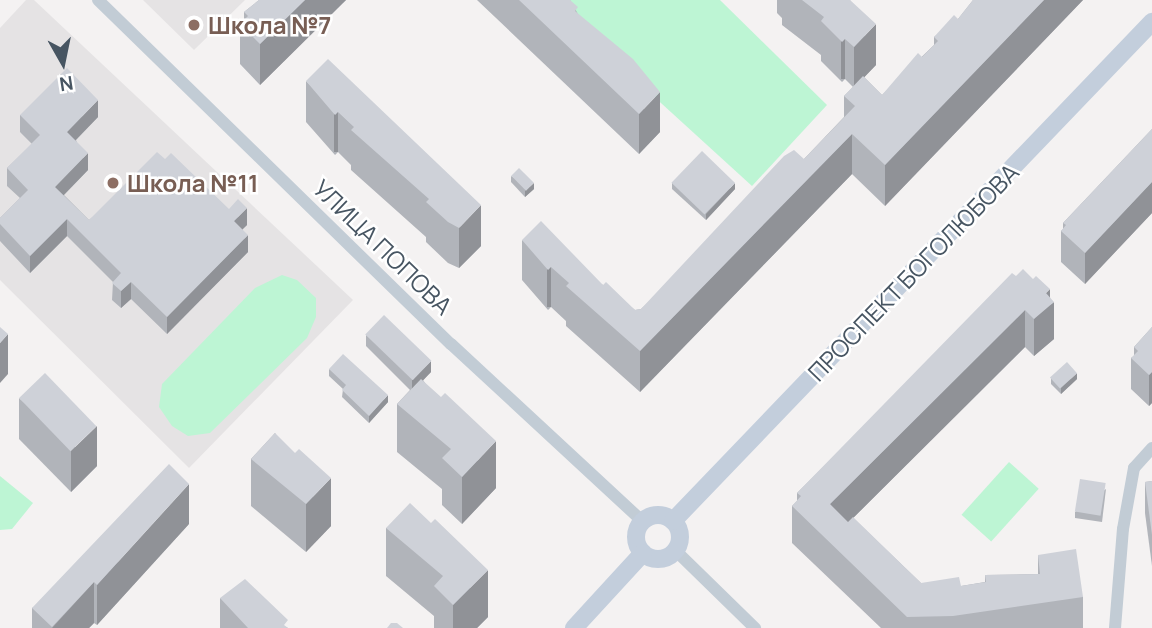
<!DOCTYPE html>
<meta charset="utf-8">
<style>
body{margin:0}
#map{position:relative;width:1152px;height:628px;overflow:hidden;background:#f4f2f2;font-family:Manrope,sans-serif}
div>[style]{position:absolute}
.education>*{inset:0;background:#e5e3e4}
.green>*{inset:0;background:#bdf5d4;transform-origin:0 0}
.street>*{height:12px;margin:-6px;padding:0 6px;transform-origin:6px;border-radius:6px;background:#c2ccd5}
.secondary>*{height:18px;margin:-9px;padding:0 9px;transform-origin:9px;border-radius:9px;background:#c3cedc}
.secondary>.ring{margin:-9px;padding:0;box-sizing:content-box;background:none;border:18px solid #c3cedc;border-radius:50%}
.wall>*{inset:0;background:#b1b4ba}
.shaded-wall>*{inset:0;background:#909297;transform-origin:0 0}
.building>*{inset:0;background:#ced1d8;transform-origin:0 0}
.dots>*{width:19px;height:19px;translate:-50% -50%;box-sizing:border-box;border:4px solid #fff;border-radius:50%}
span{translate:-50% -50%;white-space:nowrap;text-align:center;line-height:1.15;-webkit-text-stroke:5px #fff;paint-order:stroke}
.education-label{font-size:24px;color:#785e54;font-weight:700}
.left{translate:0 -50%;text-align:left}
.street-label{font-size:24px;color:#475562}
.north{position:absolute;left:28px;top:28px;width:70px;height:70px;-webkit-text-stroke:5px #fff;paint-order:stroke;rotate:171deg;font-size:19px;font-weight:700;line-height:28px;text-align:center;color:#475562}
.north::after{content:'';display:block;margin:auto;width:24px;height:32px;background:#475562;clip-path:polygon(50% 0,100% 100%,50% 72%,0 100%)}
</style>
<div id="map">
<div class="education">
<div style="clip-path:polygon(26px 0,34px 0,353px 300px,189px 468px,0 280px,0 28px)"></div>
<div style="clip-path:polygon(143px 0,245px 0,194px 50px)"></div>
</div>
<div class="green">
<div style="clip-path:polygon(548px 0,720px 0,827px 105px,752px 186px)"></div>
<div style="clip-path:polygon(282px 275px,297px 280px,316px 298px,316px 317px,307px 338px,210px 433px,188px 436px,172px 426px,159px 407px,162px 384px,255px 288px)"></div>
<div style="left:1009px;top:462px;width:40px;height:71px;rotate:42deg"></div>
<div style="clip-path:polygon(0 476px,33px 503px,12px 529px,0 530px)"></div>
</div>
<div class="street">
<div style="left:98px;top:0;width:493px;rotate:44.3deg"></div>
<div style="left:451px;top:344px;width:260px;rotate:42.8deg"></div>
<div style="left:675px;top:550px;width:112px;rotate:44.3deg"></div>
<div style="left:1115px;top:628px;width:99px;rotate:-85.4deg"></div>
<div style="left:1123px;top:529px;width:62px;rotate:-79.8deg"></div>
<div style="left:1134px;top:468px;width:27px;rotate:-48deg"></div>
</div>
<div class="secondary">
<div class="ring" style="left:636px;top:515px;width:26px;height:26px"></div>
<div style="left:673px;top:521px;width:692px;rotate:-46.17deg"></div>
<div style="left:574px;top:628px;width:102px;rotate:-47.4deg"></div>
</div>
<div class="wall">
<div style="clip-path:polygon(259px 0,346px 0,260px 85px,240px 64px,240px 24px,244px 19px,244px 12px)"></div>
<div style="clip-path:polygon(477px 0,570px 0,578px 14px,660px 132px,639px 154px)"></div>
<div style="clip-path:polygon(777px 0,850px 0,876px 65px,864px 77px,882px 95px,934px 45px,934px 37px,958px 19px,973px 0,1083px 0,885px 206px,852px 174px,640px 392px,566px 326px,566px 321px,551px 307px,548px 310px,522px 280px,522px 240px,603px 285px,635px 310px,641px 309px,804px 159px,844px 117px,844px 96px,853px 87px,845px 79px,842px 82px,821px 61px,821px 55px,782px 25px,782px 18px,777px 13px)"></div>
<div style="clip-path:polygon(306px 81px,481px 246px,459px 268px,448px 263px,426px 242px,426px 237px,351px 170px,351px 165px,338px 152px,335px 155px,306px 122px)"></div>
<div style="clip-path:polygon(20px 115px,98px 117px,76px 140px,88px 170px,64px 195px,89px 220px,165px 159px,247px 225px,242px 229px,248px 252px,167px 334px,131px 299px,121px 308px,112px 300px,113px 282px,67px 236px,30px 273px,0 241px,0 218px,20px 198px,7px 186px,7px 168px,32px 144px,20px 132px)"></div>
<div style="clip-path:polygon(1152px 129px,1152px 213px,1085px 284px,1061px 262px,1061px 231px,1063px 229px,1063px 223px)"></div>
<div style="clip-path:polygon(511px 176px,534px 189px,525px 197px,511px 182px)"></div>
<div style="clip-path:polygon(672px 183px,735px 189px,706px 220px,672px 189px)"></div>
<div style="clip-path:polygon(1016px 276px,1050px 297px,1054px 339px,1034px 356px,1025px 347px,853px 518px,921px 583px,961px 586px,985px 582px,985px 575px,1038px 574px,1038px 555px,1083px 597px,1083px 628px,881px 628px,792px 543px,792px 506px,797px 501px,797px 493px)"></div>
<div style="clip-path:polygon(1152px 327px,1152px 403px,1149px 406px,1131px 389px,1131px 358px,1134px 356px,1134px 347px)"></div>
<div style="clip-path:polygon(366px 335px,431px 372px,423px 380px,496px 488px,462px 524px,442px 505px,442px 489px,397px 452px,397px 404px,410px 390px,366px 346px)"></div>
<div style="clip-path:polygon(329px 369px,388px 402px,369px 423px,342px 397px,343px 389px,329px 376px)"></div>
<div style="clip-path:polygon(1051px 378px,1077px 379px,1061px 394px,1051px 384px)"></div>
<div style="clip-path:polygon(19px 398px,97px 466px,71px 492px,19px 439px)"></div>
<div style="clip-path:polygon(275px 433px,331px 526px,306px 552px,251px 506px,251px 459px)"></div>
<div style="clip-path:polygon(1152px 481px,1152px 566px,1145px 513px,1145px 482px)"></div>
<div style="clip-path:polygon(1106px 489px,1102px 522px,1075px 518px,1075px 512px)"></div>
<div style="clip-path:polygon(431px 523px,488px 617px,477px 628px,434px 628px,434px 616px,386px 576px,386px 528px)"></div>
<div style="clip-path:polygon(189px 524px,97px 625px,94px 623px,89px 628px,32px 628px,32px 608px)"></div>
<div style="clip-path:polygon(220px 598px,288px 628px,220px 628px)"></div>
</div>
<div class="shaded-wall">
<div style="clip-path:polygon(305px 0,346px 0,260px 85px,260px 44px)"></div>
<div style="clip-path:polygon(1044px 0,1083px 0,885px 206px,885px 165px)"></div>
<div style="clip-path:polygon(876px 24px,876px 65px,854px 88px,854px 47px)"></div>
<div style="left:845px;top:39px;width:40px;height:4px;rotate:90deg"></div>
<div style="clip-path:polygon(660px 92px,660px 132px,639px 154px,639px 114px)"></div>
<div style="clip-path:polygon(98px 100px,98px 117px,67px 149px,67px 132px)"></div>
<div style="left:338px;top:112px;width:40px;height:4px;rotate:90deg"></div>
<div style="clip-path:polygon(852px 134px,852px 174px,640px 392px,640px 351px)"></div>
<div style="clip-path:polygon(88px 153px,88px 170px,55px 204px,55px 187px)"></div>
<div style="clip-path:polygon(1152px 182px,1152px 213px,1085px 284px,1085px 253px)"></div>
<div style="clip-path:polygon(534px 183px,534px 189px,525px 197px,525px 191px)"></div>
<div style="clip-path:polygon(735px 183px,735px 189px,706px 220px,706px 214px)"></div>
<div style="clip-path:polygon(481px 205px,481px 246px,459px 268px,459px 228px)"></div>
<div style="clip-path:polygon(247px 208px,247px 225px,234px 238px,234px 221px)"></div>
<div style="clip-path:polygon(67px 219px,67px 236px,30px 273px,30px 256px)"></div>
<div style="clip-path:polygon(248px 235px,248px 252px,167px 334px,167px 317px)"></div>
<div style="left:551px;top:267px;width:40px;height:4px;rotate:90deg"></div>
<div style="clip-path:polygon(131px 282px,131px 299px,121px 308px,121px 291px)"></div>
<div style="clip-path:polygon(1050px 289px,1050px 305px,1054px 302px,1054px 339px,1034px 356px,1034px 319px,1046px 293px)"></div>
<div style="clip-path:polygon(1025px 310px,1025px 347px,830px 541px,830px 504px)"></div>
<div style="clip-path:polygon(8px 334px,8px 374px,0 383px,0 343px)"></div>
<div style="clip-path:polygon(431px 361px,431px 372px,412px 392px,412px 380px)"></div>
<div style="clip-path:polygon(1152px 372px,1152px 403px,1149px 406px,1149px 375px)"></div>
<div style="clip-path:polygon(1077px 373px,1077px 379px,1061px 394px,1061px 388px)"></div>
<div style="clip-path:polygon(388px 395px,388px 402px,369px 423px,369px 416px)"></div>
<div style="clip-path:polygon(97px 426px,97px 466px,71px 492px,71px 451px)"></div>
<div style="clip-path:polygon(496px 441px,496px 488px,462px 524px,462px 477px)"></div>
<div style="clip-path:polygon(331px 478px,331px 526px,306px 552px,306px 504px)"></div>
<div style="clip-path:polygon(189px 484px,189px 524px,97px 625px,97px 585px)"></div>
<div style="clip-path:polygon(488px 570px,488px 617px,477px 628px,453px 628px,453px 605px)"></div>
<div style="clip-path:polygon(94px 582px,94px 623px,89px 628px,52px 628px)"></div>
</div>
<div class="building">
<div style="clip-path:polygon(259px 0,305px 0,260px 44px,240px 24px,248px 16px,244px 12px)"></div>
<div style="clip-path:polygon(519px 0,570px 0,578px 7px,575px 11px,633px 59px,660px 92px,639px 114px)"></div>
<div style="clip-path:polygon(802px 0,850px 0,876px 24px,854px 47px,845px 39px,842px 42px,821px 21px,824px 17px)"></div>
<div style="clip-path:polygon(973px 0,1044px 0,885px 165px,852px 134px,640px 351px,566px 286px,569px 283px,551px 267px,548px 270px,522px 240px,541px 221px,603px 285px,606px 282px,635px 310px,641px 309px,784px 156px,794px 150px,804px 159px,855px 106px,844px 96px,863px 76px,882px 95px,918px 53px,922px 57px,938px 41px,934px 37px,954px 15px,958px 19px)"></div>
<div style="clip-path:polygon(328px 59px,481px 205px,459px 228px,448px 222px,426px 202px,429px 199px,351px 130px,354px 127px,338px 112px,335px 115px,306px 81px)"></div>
<div style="clip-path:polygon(67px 68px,98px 100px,67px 132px,88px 153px,55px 187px,89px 220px,157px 152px,165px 159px,171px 153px,229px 209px,238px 199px,247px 208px,234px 221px,248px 235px,167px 317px,131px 282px,121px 291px,112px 283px,121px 273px,67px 219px,30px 256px,0 224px,0 218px,28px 190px,7px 168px,40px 135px,20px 115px)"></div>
<div style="clip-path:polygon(1152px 129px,1152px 182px,1085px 253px,1061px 231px,1066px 225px,1063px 223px)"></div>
<div style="left:702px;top:151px;width:46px;height:44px;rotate:44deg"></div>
<div style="left:519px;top:168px;width:21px;height:11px;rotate:45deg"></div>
<div style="clip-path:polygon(1023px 269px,1033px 279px,1036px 276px,1050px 289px,1046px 293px,1054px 302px,1034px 319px,1025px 310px,830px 504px,848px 522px,853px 517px,921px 583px,959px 577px,961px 586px,986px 582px,985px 575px,1040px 574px,1038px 555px,1076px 549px,1083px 597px,953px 616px,907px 617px,792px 506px,801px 496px,797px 493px,1012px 273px,1016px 276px)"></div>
<div style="left:384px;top:315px;width:66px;height:27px;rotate:44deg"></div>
<div style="clip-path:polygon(0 327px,8px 334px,0 343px)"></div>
<div style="clip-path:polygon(1152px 327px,1152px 372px,1149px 375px,1131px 358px,1138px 351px,1134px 347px)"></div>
<div style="clip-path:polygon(343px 354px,388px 395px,369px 416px,342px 390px,346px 385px,329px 369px)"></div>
<div style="left:1067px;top:362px;width:15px;height:23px;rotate:48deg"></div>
<div style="left:45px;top:373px;width:74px;height:36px;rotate:46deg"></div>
<div style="clip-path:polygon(421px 379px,441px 397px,445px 393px,496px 441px,462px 477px,442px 458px,451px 449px,397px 404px)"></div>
<div style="clip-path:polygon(275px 433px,295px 453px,299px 449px,331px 478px,306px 504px,251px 459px)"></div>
<div style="clip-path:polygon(169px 464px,189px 484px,97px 585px,94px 582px,52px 627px,32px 608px)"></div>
<div style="left:1080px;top:479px;width:26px;height:33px;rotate:9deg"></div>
<div style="clip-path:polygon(1152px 481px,1152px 535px,1145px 482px)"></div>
<div style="clip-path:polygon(410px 503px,431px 523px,435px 519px,488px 570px,453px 605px,434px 586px,443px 576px,386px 528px)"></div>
<div style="clip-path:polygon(245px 579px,288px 620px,284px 625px,288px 628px,248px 628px,220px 598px)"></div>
<div style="clip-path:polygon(391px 623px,397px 623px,403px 628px,387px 628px)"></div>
</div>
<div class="dots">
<div style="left:194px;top:25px;background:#8d6e63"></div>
<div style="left:113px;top:183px;background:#8d6e63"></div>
</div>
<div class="education-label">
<span class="left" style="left:208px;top:25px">Школа №7</span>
<span class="left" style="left:127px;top:183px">Школа №11</span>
</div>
<div class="street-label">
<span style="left:383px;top:247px;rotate:44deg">УЛИЦА ПОПОВА</span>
<span style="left:913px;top:272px;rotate:-46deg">ПРОСПЕКТ БОГОЛЮБОВА</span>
</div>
<div class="north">N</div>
</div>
